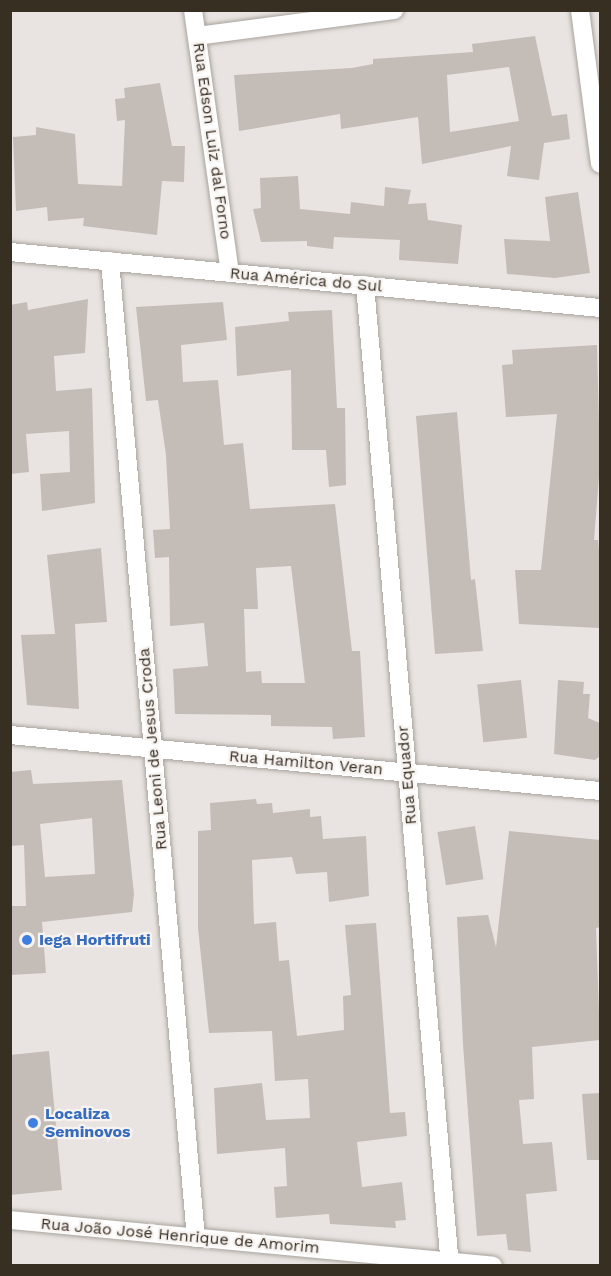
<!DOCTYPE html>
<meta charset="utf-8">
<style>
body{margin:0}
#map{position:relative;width:611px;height:1276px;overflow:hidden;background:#e9e4e1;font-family:"Work Sans",sans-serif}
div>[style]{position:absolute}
.building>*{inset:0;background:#c4bcb7;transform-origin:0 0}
.roads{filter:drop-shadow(0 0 2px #a9a39d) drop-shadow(0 0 2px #a9a39d)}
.minor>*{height:18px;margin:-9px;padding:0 9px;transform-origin:9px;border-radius:9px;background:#fff}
.dots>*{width:16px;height:16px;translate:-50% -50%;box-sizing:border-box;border:3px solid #f7f3f1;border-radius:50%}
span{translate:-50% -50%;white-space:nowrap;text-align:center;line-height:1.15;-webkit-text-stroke:4.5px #f7f3f1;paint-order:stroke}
.street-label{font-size:16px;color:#382f23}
.shop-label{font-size:16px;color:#366cbe;font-weight:700}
.left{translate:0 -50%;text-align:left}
.frame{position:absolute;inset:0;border:12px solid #382f23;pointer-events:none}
</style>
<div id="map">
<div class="building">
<div style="clip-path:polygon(evenodd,535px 36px,552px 116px,567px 114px,570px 139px,544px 143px,539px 180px,507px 176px,511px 146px,422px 164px,418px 117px,341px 129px,340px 114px,239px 131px,234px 75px,352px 68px,373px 64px,373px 59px,473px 52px,472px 44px,535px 36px,509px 67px,519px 121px,450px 132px,447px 75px,509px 67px)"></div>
<div style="clip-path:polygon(160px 83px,172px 146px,185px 146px,184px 182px,162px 181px,157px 235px,83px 226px,84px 218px,48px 221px,47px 207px,16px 211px,13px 137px,36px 135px,36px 127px,75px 134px,78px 184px,122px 186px,125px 120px,117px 121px,115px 99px,125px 98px,124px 88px)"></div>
<div style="clip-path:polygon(298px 176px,300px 209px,350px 214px,351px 202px,384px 206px,385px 187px,411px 190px,408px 204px,426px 203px,428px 220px,462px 225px,458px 264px,399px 260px,400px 240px,334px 237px,333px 249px,307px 246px,307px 241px,261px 242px,253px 209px,261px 208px,260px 178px)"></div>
<div style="clip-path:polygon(578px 192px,590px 273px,555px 278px,507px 274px,504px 239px,550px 241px,545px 197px)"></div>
<div style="clip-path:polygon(88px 299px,85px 353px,54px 356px,56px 391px,92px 388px,95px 503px,42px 511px,40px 474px,70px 472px,69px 431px,26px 434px,29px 472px,10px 474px,10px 305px,27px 302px,28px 310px)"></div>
<div style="clip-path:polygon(evenodd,223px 302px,227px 340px,181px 345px,183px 382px,218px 380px,224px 445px,243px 443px,250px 509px,335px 504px,352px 651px,360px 651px,365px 737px,333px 739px,332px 727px,271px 726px,271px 715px,175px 714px,173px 669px,208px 666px,204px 623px,170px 626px,169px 557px,155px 558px,153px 530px,170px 529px,166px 455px,158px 400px,146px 401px,136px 307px,223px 302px,291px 566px,305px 683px,262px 683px,261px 671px,246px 672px,244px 609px,258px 609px,256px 568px,291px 566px)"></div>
<div style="clip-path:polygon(332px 310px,337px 408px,345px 408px,346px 485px,329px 487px,326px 450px,292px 450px,291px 370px,237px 376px,235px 327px,289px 321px,288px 312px)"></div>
<div style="clip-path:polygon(597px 345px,600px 464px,594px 540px,598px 540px,600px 561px,599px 628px,519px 624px,515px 570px,541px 570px,557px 414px,506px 417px,502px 365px,513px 364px,512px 350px)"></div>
<div style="clip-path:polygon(457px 412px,471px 580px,475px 579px,483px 651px,435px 654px,416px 416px)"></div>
<div style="clip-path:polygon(101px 548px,107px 622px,75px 624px,79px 709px,27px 705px,21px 635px,55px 634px,47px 555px)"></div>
<div style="left:521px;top:680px;width:58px;height:44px;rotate:84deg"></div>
<div style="clip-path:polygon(558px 680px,584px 682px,583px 694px,590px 694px,588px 718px,600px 723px,600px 756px,595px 760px,554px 754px)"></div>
<div style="clip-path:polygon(evenodd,31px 770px,33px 784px,122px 780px,134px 894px,132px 912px,42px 922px,46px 973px,10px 975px,10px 906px,26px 906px,24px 845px,10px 846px,10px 772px,31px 770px,92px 818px,95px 874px,45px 877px,40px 824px,92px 818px)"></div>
<div style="clip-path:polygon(256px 799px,257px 804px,272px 803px,273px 813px,310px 809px,310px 817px,321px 816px,323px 839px,366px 836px,369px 896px,329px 902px,327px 872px,296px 874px,292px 857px,252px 860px,254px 924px,276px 922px,279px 961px,289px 960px,297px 1036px,344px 1030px,343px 996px,351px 995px,345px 925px,376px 923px,390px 1113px,405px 1112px,407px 1136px,357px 1142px,362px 1187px,402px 1182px,406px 1220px,395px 1221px,396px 1228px,330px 1224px,329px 1214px,276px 1218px,274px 1187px,287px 1186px,285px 1148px,217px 1154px,214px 1088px,262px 1083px,266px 1120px,310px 1118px,308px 1079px,275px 1081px,272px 1031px,209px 1033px,198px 928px,198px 831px,211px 830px,210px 803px)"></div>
<div style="left:475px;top:826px;width:54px;height:38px;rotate:81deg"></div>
<div style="clip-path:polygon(509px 831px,600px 840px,600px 927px,596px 928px,600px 1040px,532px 1047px,534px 1099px,519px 1100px,523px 1144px,552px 1142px,557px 1191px,526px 1194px,531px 1252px,508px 1250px,506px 1234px,477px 1236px,463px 1044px,457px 917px,488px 915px,496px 947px)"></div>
<div style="clip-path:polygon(49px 1051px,62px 1190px,10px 1195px,10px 1055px)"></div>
<div style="clip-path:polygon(600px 1093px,600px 1160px,587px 1160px,582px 1094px)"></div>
</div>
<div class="roads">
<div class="minor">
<div style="left:193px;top:10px;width:265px;rotate:82deg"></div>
<div style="left:580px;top:10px;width:155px;rotate:82.6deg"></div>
<div style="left:197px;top:36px;width:199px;rotate:-7.5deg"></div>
<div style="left:10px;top:252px;width:593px;rotate:5.42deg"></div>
<div style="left:110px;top:261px;width:981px;rotate:84.97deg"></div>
<div style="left:365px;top:285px;width:985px;rotate:85.05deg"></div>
<div style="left:10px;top:735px;width:593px;rotate:5.42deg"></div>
<div style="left:10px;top:1220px;width:485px;rotate:5.4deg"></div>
</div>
</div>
<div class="dots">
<div style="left:27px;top:940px;background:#3f7fe0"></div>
<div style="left:33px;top:1123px;background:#3f7fe0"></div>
</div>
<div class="street-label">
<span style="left:212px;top:141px;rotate:82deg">Rua Edson Luiz dal Forno</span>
<span style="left:306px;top:280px;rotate:5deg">Rua América do Sul</span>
<span style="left:153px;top:749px;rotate:-95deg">Rua Leoni de Jesus Croda</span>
<span style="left:306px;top:763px;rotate:5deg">Rua Hamilton Veran</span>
<span style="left:407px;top:775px;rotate:-95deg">Rua Equador</span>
<span style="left:180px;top:1236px;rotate:5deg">Rua João José Henrique de Amorim</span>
</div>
<div class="shop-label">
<span class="left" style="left:39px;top:940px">Iega Hortifruti</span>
<span class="left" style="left:45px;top:1123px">Localiza<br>Seminovos</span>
</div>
<div class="frame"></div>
</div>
